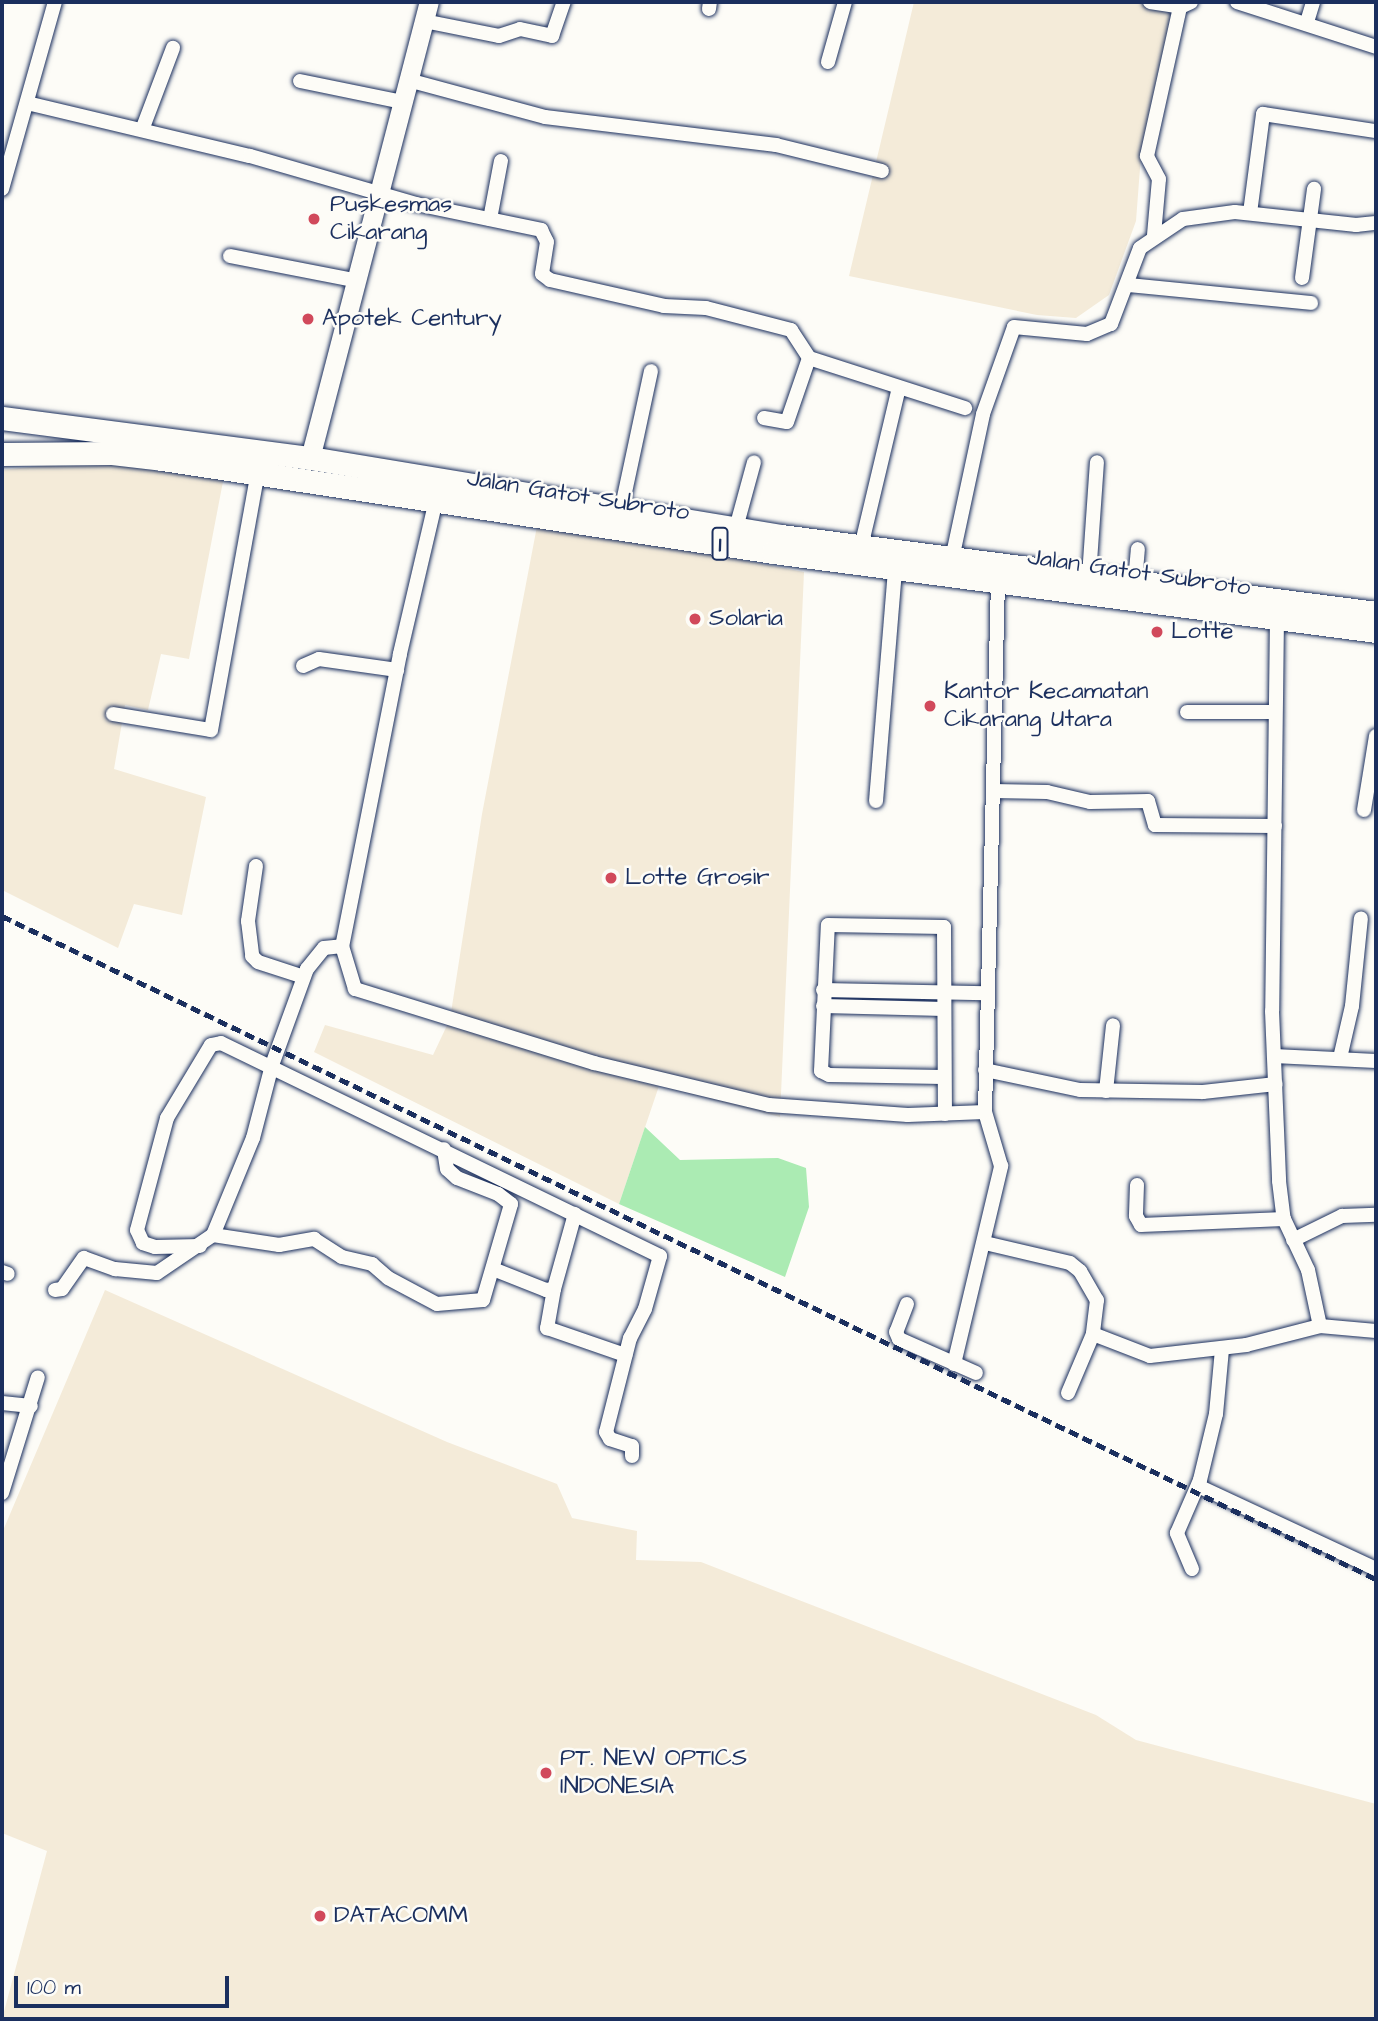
<!DOCTYPE html>
<style>
body{margin:0}
#map{position:relative;width:1378px;height:2021px;overflow:hidden;background:#fdfcf7;font-family:"Architects Daughter",sans-serif}
div>[style]{position:absolute}
.built>*{inset:0;background:#f4ebd9}
.green>*{inset:0;background:#abebb3}
.roads{filter:drop-shadow(0 0 2px #1b2f5e) drop-shadow(0 0 2px #1b2f5e)}
.minor>*{height:14px;margin:-7px;padding:0 7px;transform-origin:7px;border-radius:7px;background:#fdfcf7}
.secondary>*{height:19px;margin:-9.5px;padding:0 9.5px;transform-origin:9.5px;border-radius:9.5px;background:#fdfcf7}
.trunk>*{height:23px;margin:-11.5px;padding:0 11.5px;transform-origin:11.5px;border-radius:11.5px;background:#fdfcf7}
.rail>*{height:4.5px;margin-top:-2.25px;transform-origin:0;background:repeating-linear-gradient(90deg,#1b2f5e 0 10px,transparent 0 15px)}
.dots>*{width:19px;height:19px;translate:-50% -50%;box-sizing:border-box;border:4px solid #fdfcf7;border-radius:50%}
span{translate:-50% -50%;white-space:nowrap;text-align:center;line-height:1.15;-webkit-text-stroke:5px #fdfcf7;paint-order:stroke}
.shield-label span{padding:2px 5px;background:#fdfcf7;border:2px solid;border-radius:5px;-webkit-text-stroke-width:0}
.shield-label{font-size:23px;color:#1b2f5e;font-weight:700}
.poi-label{font-size:24px;color:#1b2f5e}
.left{translate:0 -50%;text-align:left}
.street-label{font-size:24px;color:#1b2f5e}
.frame{position:absolute;inset:0;border:4px solid #1b2f5e;pointer-events:none}
.scale{position:absolute;left:14px;top:1976px;width:215px;height:32px;box-sizing:border-box;border:4px solid #1b2f5e;border-top:0;padding-left:9px;font-size:21px;line-height:24px;white-space:nowrap;color:#1b2f5e;-webkit-text-stroke:5px #fdfcf7;paint-order:stroke}
</style>
<div id="map">
<div class="built">
<div style="clip-path:polygon(914px 2px,1175px 2px,1141px 155px,1136px 221px,1109px 295px,1076px 318px,1037px 315px,849px 276px)"></div>
<div style="clip-path:polygon(105px 459px,225px 471px,189px 659px,161px 654px,148px 710px,125px 705px,114px 769px,206px 797px,182px 915px,134px 904px,118px 948px,2px 890px,2px 470px)"></div>
<div style="clip-path:polygon(538px 521px,804px 572px,780px 1117px,659px 1086px,619px 1204px,314px 1052px,325px 1025px,433px 1055px,450px 1019px,482px 814px)"></div>
<div style="clip-path:polygon(105px 1290px,447px 1442px,557px 1484px,572px 1518px,637px 1531px,636px 1560px,701px 1562px,1096px 1715px,1136px 1740px,1376px 1804px,1376px 2019px,2px 2019px,47px 1851px,2px 1833px,2px 1533px)"></div>
</div>
<div class="green">
<div style="clip-path:polygon(645px 1127px,680px 1160px,778px 1158px,806px 1168px,809px 1207px,785px 1277px,619px 1204px)"></div>
</div>
<div class="roads">
<div class="minor">
<div style="left:1150px;top:2px;width:30px;rotate:9deg"></div>
<div style="left:1180px;top:7px;width:12px;rotate:-24deg"></div>
<div style="left:1237px;top:2px;width:146px;rotate:17.9deg"></div>
<div style="left:709px;top:9px;width:7px;rotate:-82deg"></div>
<div style="left:424px;top:21px;width:76px;rotate:11.3deg"></div>
<div style="left:499px;top:36px;width:22px;rotate:-18deg"></div>
<div style="left:520px;top:29px;width:33px;rotate:12deg"></div>
<div style="left:552px;top:36px;width:36px;rotate:-71deg"></div>
<div style="left:1307px;top:22px;width:21px;rotate:-73deg"></div>
<div style="left:828px;top:62px;width:62px;rotate:-74.2deg"></div>
<div style="left:408px;top:80px;width:142px;rotate:15.1deg"></div>
<div style="left:545px;top:117px;width:233px;rotate:6.9deg"></div>
<div style="left:776px;top:145px;width:109px;rotate:13.8deg"></div>
<div style="left:300px;top:81px;width:104px;rotate:11.6deg"></div>
<div style="left:27px;top:103px;width:229px;rotate:13.4deg"></div>
<div style="left:250px;top:156px;width:173px;rotate:16.1deg"></div>
<div style="left:416px;top:204px;width:128px;rotate:11.7deg"></div>
<div style="left:541px;top:230px;width:13px;rotate:63deg"></div>
<div style="left:547px;top:242px;width:32px;rotate:99deg"></div>
<div style="left:542px;top:274px;width:10px;rotate:37deg"></div>
<div style="left:550px;top:280px;width:117px;rotate:12.8deg"></div>
<div style="left:664px;top:306px;width:42px;rotate:2.7deg"></div>
<div style="left:706px;top:308px;width:88px;rotate:14.5deg"></div>
<div style="left:791px;top:330px;width:33px;rotate:57deg"></div>
<div style="left:809px;top:358px;width:164px;rotate:17.8deg"></div>
<div style="left:142px;top:130px;width:88px;rotate:-69.3deg"></div>
<div style="left:2px;top:189px;width:194px;rotate:-74.2deg"></div>
<div style="left:1250px;top:213px;width:100px;rotate:-82.5deg"></div>
<div style="left:1263px;top:114px;width:114px;rotate:8.6deg"></div>
<div style="left:490px;top:219px;width:59px;rotate:-79.3deg"></div>
<div style="left:1154px;top:235px;width:56px;rotate:-84.9deg"></div>
<div style="left:1159px;top:179px;width:26px;rotate:-118deg"></div>
<div style="left:1147px;top:156px;width:153px;rotate:-77.5deg"></div>
<div style="left:230px;top:256px;width:126px;rotate:11deg"></div>
<div style="left:1302px;top:278px;width:90px;rotate:-82.3deg"></div>
<div style="left:1128px;top:285px;width:184px;rotate:5.6deg"></div>
<div style="left:764px;top:418px;width:23px;rotate:10deg"></div>
<div style="left:787px;top:422px;width:68px;rotate:-71deg"></div>
<div style="left:436px;top:500px;width:158px;rotate:103.2deg"></div>
<div style="left:400px;top:654px;width:298px;rotate:101.2deg"></div>
<div style="left:342px;top:946px;width:45px;rotate:73.2deg"></div>
<div style="left:355px;top:989px;width:250px;rotate:17.2deg"></div>
<div style="left:594px;top:1063px;width:180px;rotate:13.5deg"></div>
<div style="left:769px;top:1105px;width:139px;rotate:4.1deg"></div>
<div style="left:908px;top:1115px;width:77px;rotate:-2.2deg"></div>
<div style="left:621px;top:511px;width:143px;rotate:-77.9deg"></div>
<div style="left:736px;top:528px;width:68px;rotate:-74.7deg"></div>
<div style="left:861px;top:547px;width:164px;rotate:-76.6deg"></div>
<div style="left:952px;top:559px;width:148px;rotate:-77.9deg"></div>
<div style="left:983px;top:414px;width:92px;rotate:-70.4deg"></div>
<div style="left:1014px;top:327px;width:73px;rotate:5.5deg"></div>
<div style="left:1087px;top:334px;width:26px;rotate:-23deg"></div>
<div style="left:1111px;top:324px;width:81px;rotate:-69.1deg"></div>
<div style="left:1140px;top:248px;width:52px;rotate:-34deg"></div>
<div style="left:1183px;top:219px;width:52px;rotate:-7.7deg"></div>
<div style="left:1235px;top:212px;width:122px;rotate:6.1deg"></div>
<div style="left:1356px;top:225px;width:20px;rotate:-6deg"></div>
<div style="left:1089px;top:576px;width:114px;rotate:-86deg"></div>
<div style="left:1135px;top:582px;width:33px;rotate:-85deg"></div>
<div style="left:1277px;top:618px;width:393px;rotate:90.7deg"></div>
<div style="left:1272px;top:1011px;width:170px;rotate:87.6deg"></div>
<div style="left:1279px;top:1181px;width:38px;rotate:83deg"></div>
<div style="left:1284px;top:1219px;width:56px;rotate:64.8deg"></div>
<div style="left:1308px;top:1270px;width:57px;rotate:77.9deg"></div>
<div style="left:303px;top:666px;width:17px;rotate:-24deg"></div>
<div style="left:319px;top:659px;width:79px;rotate:8deg"></div>
<div style="left:1187px;top:712px;width:88px"></div>
<div style="left:113px;top:714px;width:99px;rotate:9.3deg"></div>
<div style="left:211px;top:730px;width:262px;rotate:-79.7deg"></div>
<div style="left:993px;top:791px;width:54px;rotate:1.1deg"></div>
<div style="left:1047px;top:792px;width:44px;rotate:13.1deg"></div>
<div style="left:1090px;top:802px;width:58px;rotate:-1deg"></div>
<div style="left:1148px;top:801px;width:25px;rotate:74deg"></div>
<div style="left:1155px;top:825px;width:120px;rotate:0.5deg"></div>
<div style="left:876px;top:801px;width:234px;rotate:-85.3deg"></div>
<div style="left:1364px;top:810px;width:75px;rotate:-80.8deg"></div>
<div style="left:256px;top:866px;width:56px;rotate:98.3deg"></div>
<div style="left:248px;top:921px;width:35px;rotate:83deg"></div>
<div style="left:252px;top:956px;width:8px;rotate:45deg"></div>
<div style="left:258px;top:962px;width:48px;rotate:18.1deg"></div>
<div style="left:823px;top:990px;width:163px;rotate:1.1deg"></div>
<div style="left:823px;top:1006px;width:121px;rotate:1.4deg"></div>
<div style="left:1274px;top:1056px;width:102px;rotate:2.8deg"></div>
<div style="left:1340px;top:1058px;width:53px;rotate:-77deg"></div>
<div style="left:1352px;top:1006px;width:88px;rotate:-84.2deg"></div>
<div style="left:985px;top:1070px;width:97px;rotate:11.9deg"></div>
<div style="left:1080px;top:1090px;width:123px;rotate:0.9deg"></div>
<div style="left:1203px;top:1092px;width:73px;rotate:-6.3deg"></div>
<div style="left:943px;top:1077px;width:114px;rotate:-179deg"></div>
<div style="left:829px;top:1075px;width:9px;rotate:-153deg"></div>
<div style="left:821px;top:1071px;width:146px;rotate:-87.3deg"></div>
<div style="left:828px;top:925px;width:116px;rotate:1deg"></div>
<div style="left:944px;top:927px;width:187px;rotate:89.7deg"></div>
<div style="left:1106px;top:1091px;width:66px;rotate:-83.9deg"></div>
<div style="left:1137px;top:1185px;width:31px;rotate:92deg"></div>
<div style="left:1136px;top:1216px;width:10px;rotate:61deg"></div>
<div style="left:1141px;top:1225px;width:143px;rotate:-2.4deg"></div>
<div style="left:213px;top:1235px;width:67px;rotate:8.6deg"></div>
<div style="left:279px;top:1245px;width:36px;rotate:-10deg"></div>
<div style="left:314px;top:1239px;width:33px;rotate:33deg"></div>
<div style="left:342px;top:1257px;width:31px;rotate:13deg"></div>
<div style="left:372px;top:1264px;width:21px;rotate:41deg"></div>
<div style="left:388px;top:1278px;width:55px;rotate:28deg"></div>
<div style="left:437px;top:1304px;width:46px;rotate:-5deg"></div>
<div style="left:483px;top:1300px;width:100px;rotate:-73.7deg"></div>
<div style="left:511px;top:1204px;width:16px;rotate:-142deg"></div>
<div style="left:498px;top:1194px;width:44px;rotate:-158.7deg"></div>
<div style="left:457px;top:1178px;width:13px;rotate:-138deg"></div>
<div style="left:447px;top:1169px;width:20px;rotate:-99deg"></div>
<div style="left:1293px;top:1240px;width:55px;rotate:-26.1deg"></div>
<div style="left:1342px;top:1216px;width:34px;rotate:-2deg"></div>
<div style="left:985px;top:1243px;width:87px;rotate:13.2deg"></div>
<div style="left:1070px;top:1263px;width:13px;rotate:39deg"></div>
<div style="left:1080px;top:1271px;width:34px;rotate:60deg"></div>
<div style="left:1097px;top:1300px;width:34px;rotate:97deg"></div>
<div style="left:1093px;top:1334px;width:64px;rotate:113deg"></div>
<div style="left:200px;top:1246px;width:45px;rotate:178.7deg"></div>
<div style="left:155px;top:1247px;width:13px;rotate:-162deg"></div>
<div style="left:143px;top:1243px;width:14px;rotate:-115deg"></div>
<div style="left:137px;top:1230px;width:116px;rotate:-75deg"></div>
<div style="left:167px;top:1118px;width:85px;rotate:-58.9deg"></div>
<div style="left:211px;top:1045px;width:10px;rotate:-11deg"></div>
<div style="left:221px;top:1043px;width:488px;rotate:25.9deg"></div>
<div style="left:660px;top:1256px;width:55px;rotate:105.8deg"></div>
<div style="left:645px;top:1309px;width:33px;rotate:117deg"></div>
<div style="left:630px;top:1338px;width:97px;rotate:104.3deg"></div>
<div style="left:606px;top:1432px;width:8px;rotate:60deg"></div>
<div style="left:610px;top:1439px;width:23px;rotate:18deg"></div>
<div style="left:632px;top:1446px;width:10px;rotate:90deg"></div>
<div style="left:493px;top:1269px;width:57px;rotate:21.6deg"></div>
<div style="left:546px;top:1290px;width:8px;rotate:-7deg"></div>
<div style="left:554px;top:1289px;width:78px;rotate:-74.4deg"></div>
<div style="left:2px;top:1272px;width:6px;rotate:18deg"></div>
<div style="left:554px;top:1289px;width:40px;rotate:100deg"></div>
<div style="left:547px;top:1328px;width:83px;rotate:19.1deg"></div>
<div style="left:55px;top:1290px;width:7px;rotate:-8deg"></div>
<div style="left:62px;top:1289px;width:38px;rotate:-55deg"></div>
<div style="left:84px;top:1258px;width:33px;rotate:20deg"></div>
<div style="left:115px;top:1269px;width:42px;rotate:5.4deg"></div>
<div style="left:157px;top:1273px;width:68px;rotate:-34.2deg"></div>
<div style="left:213px;top:1235px;width:105px;rotate:-67.6deg"></div>
<div style="left:253px;top:1138px;width:75px;rotate:-75.4deg"></div>
<div style="left:272px;top:1065px;width:102px;rotate:-70deg"></div>
<div style="left:307px;top:969px;width:27px;rotate:-51deg"></div>
<div style="left:324px;top:948px;width:18px;rotate:-6deg"></div>
<div style="left:907px;top:1304px;width:30px;rotate:111deg"></div>
<div style="left:896px;top:1332px;width:8px;rotate:67deg"></div>
<div style="left:899px;top:1339px;width:84px;rotate:23.8deg"></div>
<div style="left:1093px;top:1334px;width:61px;rotate:21.1deg"></div>
<div style="left:1150px;top:1356px;width:97px;rotate:-6.5deg"></div>
<div style="left:1246px;top:1345px;width:76px;rotate:-14.4deg"></div>
<div style="left:1320px;top:1326px;width:56px;rotate:5.1deg"></div>
<div style="left:954px;top:1364px;width:204px;rotate:-76.6deg"></div>
<div style="left:1001px;top:1166px;width:56px;rotate:-106.5deg"></div>
<div style="left:985px;top:1112px;width:531px;rotate:-88.6deg"></div>
<div style="left:2px;top:1403px;width:29px;rotate:6deg"></div>
<div style="left:1198px;top:1486px;width:196px;rotate:25deg"></div>
<div style="left:2px;top:1493px;width:121px;rotate:-72.8deg"></div>
<div style="left:1192px;top:1569px;width:39px;rotate:-113deg"></div>
<div style="left:1177px;top:1533px;width:58px;rotate:-66.5deg"></div>
<div style="left:1200px;top:1480px;width:68px;rotate:-76.4deg"></div>
<div style="left:1216px;top:1414px;width:65px;rotate:-84.7deg"></div>
</div>
<div class="secondary">
<div style="left:310px;top:458px;width:471px;rotate:-75.4deg"></div>
</div>
<div class="trunk">
<div style="left:2px;top:418px;width:311px;rotate:7.4deg"></div>
<div style="left:310px;top:458px;width:477px;rotate:9.4deg"></div>
<div style="left:781px;top:536px;width:600px;rotate:7.37deg"></div>
<div style="left:2px;top:454px;width:110px;rotate:-0.5deg"></div>
<div style="left:112px;top:453px;width:50px;rotate:6.8deg"></div>
<div style="left:162px;top:459px;width:618px;rotate:8.65deg"></div>
<div style="left:773px;top:552px;width:608px;rotate:7.46deg"></div>
</div>
</div>
<div class="rail">
<div style="left:2px;top:916px;width:1526px;rotate:25.76deg"></div>
</div>
<div class="dots">
<div style="left:314px;top:219px;background:#d1495b"></div>
<div style="left:308px;top:319px;background:#d1495b"></div>
<div style="left:695px;top:619px;background:#d1495b"></div>
<div style="left:1157px;top:632px;background:#d1495b"></div>
<div style="left:930px;top:706px;background:#d1495b"></div>
<div style="left:611px;top:878px;background:#d1495b"></div>
<div style="left:546px;top:1773px;background:#d1495b"></div>
<div style="left:320px;top:1916px;background:#d1495b"></div>
</div>
<div class="shield-label">
<span style="left:720px;top:544px">1</span>
</div>
<div class="poi-label">
<span class="left" style="left:330px;top:219px">Puskesmas<br>Cikarang</span>
<span class="left" style="left:322px;top:319px">Apotek Century</span>
<span class="left" style="left:709px;top:619px">Solaria</span>
<span class="left" style="left:1171px;top:632px">Lotte</span>
<span class="left" style="left:944px;top:706px">Kantor Kecamatan<br>Cikarang Utara</span>
<span class="left" style="left:625px;top:878px">Lotte Grosir</span>
<span class="left" style="left:560px;top:1773px">PT. NEW OPTICS<br>INDONESIA</span>
<span class="left" style="left:334px;top:1916px">DATACOMM</span>
</div>
<div class="street-label">
<span style="left:578px;top:496px;rotate:9deg">Jalan Gatot Subroto</span>
<span style="left:1139px;top:573px;rotate:8deg">Jalan Gatot Subroto</span>
</div>
<div class="frame"></div>
<div class="scale">100 m</div>
</div>
